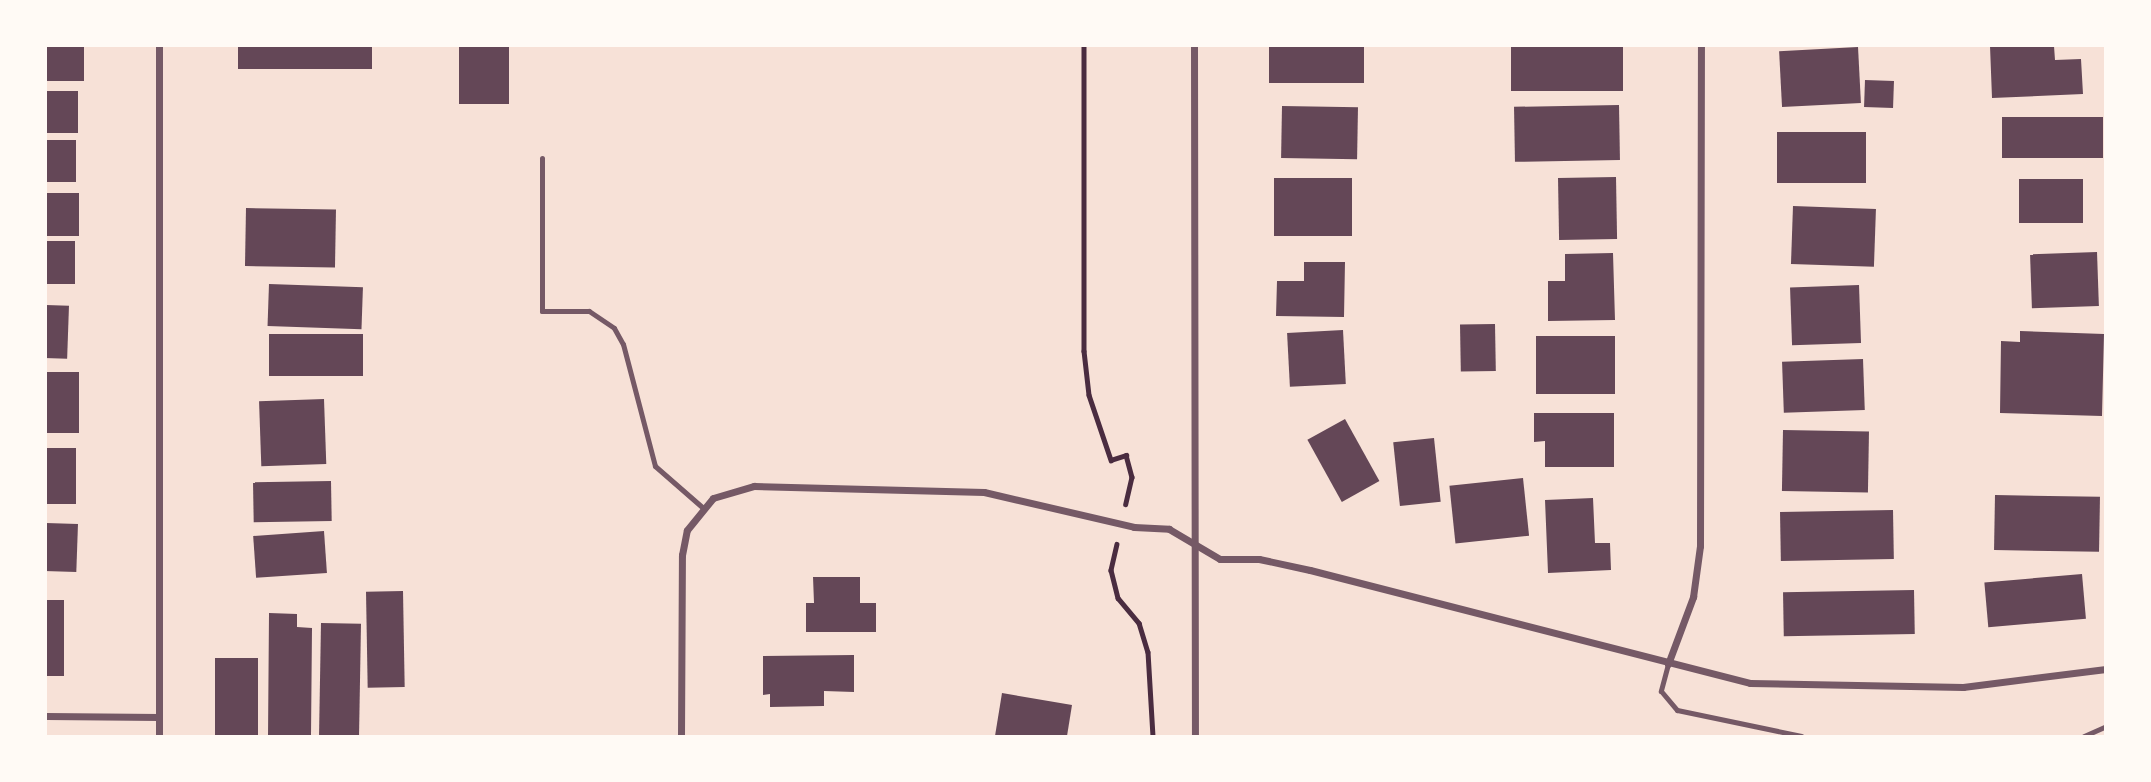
<!DOCTYPE html>
<style>
body{margin:0}
#map{position:relative;width:2151px;height:782px;overflow:hidden;background:#f7e1d7;font-family:"PT Sans Narrow",sans-serif}
div>[style]{position:absolute}
.building>*{inset:0;background:#644757;transform-origin:0 0}
.path>*{height:4.5px;margin:-2.25px;padding:0 2.25px;transform-origin:2.25px;border-radius:2.25px;background:#4a2c40}
.service>*{height:5px;margin:-2.5px;padding:0 2.5px;transform-origin:2.5px;border-radius:2.5px;background:#755966}
.minor>*{height:7px;margin:-3.5px;padding:0 3.5px;transform-origin:3.5px;border-radius:3.5px;background:#755966}
span{translate:-50% -50%;white-space:nowrap;text-align:center;line-height:1.15;-webkit-text-stroke:7px #fffaf5;paint-order:stroke}
.frame{position:absolute;inset:0;border:47px solid #fffaf5;pointer-events:none}
</style>
<div id="map">
<div class="building">
<div style="left:46px;top:46px;width:38px;height:35px"></div>
<div style="left:238px;top:46px;width:134px;height:23px"></div>
<div style="left:459px;top:46px;width:50px;height:58px"></div>
<div style="left:1269px;top:46px;width:95px;height:37px"></div>
<div style="left:1511px;top:46px;width:112px;height:45px"></div>
<div style="clip-path:polygon(1990px 46px,2054px 46px,2055px 60px,2081px 59px,2083px 94px,1992px 98px)"></div>
<div style="left:1858px;top:47px;width:56px;height:79px;rotate:87deg"></div>
<div style="left:1865px;top:80px;width:29px;height:27px;rotate:2deg"></div>
<div style="left:46px;top:91px;width:32px;height:42px"></div>
<div style="left:1619px;top:105px;width:55px;height:105px;rotate:89deg"></div>
<div style="left:1282px;top:106px;width:76px;height:52px;rotate:1deg"></div>
<div style="left:2103px;top:117px;width:41px;height:101px;rotate:90deg"></div>
<div style="left:1866px;top:132px;width:51px;height:89px;rotate:90deg"></div>
<div style="left:46px;top:140px;width:30px;height:42px"></div>
<div style="left:1616px;top:177px;width:62px;height:58px;rotate:89deg"></div>
<div style="left:1352px;top:178px;width:58px;height:78px;rotate:90deg"></div>
<div style="left:2019px;top:179px;width:64px;height:44px"></div>
<div style="left:46px;top:193px;width:33px;height:43px"></div>
<div style="left:1793px;top:206px;width:83px;height:58px;rotate:2deg"></div>
<div style="left:246px;top:208px;width:90px;height:58px;rotate:1deg"></div>
<div style="left:46px;top:241px;width:29px;height:43px"></div>
<div style="left:2097px;top:252px;width:54px;height:67px;rotate:88deg"></div>
<div style="clip-path:polygon(1613px 253px,1615px 320px,1548px 321px,1548px 281px,1565px 281px,1565px 254px)"></div>
<div style="clip-path:polygon(1304px 262px,1345px 262px,1344px 317px,1276px 316px,1277px 281px,1304px 281px)"></div>
<div style="left:269px;top:284px;width:94px;height:42px;rotate:2deg"></div>
<div style="left:1859px;top:285px;width:58px;height:69px;rotate:88deg"></div>
<div style="left:46px;top:305px;width:23px;height:53px;rotate:2deg"></div>
<div style="left:1495px;top:324px;width:47px;height:35px;rotate:89deg"></div>
<div style="left:1343px;top:330px;width:54px;height:56px;rotate:87deg"></div>
<div style="clip-path:polygon(2020px 331px,2104px 334px,2102px 416px,2000px 413px,2001px 341px,2020px 342px)"></div>
<div style="left:269px;top:334px;width:94px;height:42px"></div>
<div style="left:1615px;top:336px;width:58px;height:79px;rotate:90deg"></div>
<div style="left:1863px;top:359px;width:51px;height:81px;rotate:88deg"></div>
<div style="left:46px;top:372px;width:33px;height:61px"></div>
<div style="left:324px;top:399px;width:65px;height:65px;rotate:88deg"></div>
<div style="clip-path:polygon(1534px 413px,1614px 413px,1614px 467px,1545px 467px,1545px 441px,1534px 442px)"></div>
<div style="left:1345px;top:419px;width:71px;height:43px;rotate:61deg"></div>
<div style="left:1783px;top:430px;width:86px;height:61px;rotate:1deg"></div>
<div style="left:1434px;top:438px;width:64px;height:41px;rotate:84deg"></div>
<div style="left:46px;top:448px;width:30px;height:56px"></div>
<div style="left:1523px;top:478px;width:58px;height:74px;rotate:84deg"></div>
<div style="left:331px;top:481px;width:40px;height:78px;rotate:89deg"></div>
<div style="left:1995px;top:495px;width:105px;height:55px;rotate:1deg"></div>
<div style="clip-path:polygon(1593px 498px,1595px 543px,1610px 543px,1611px 570px,1548px 573px,1545px 500px)"></div>
<div style="left:1893px;top:510px;width:49px;height:113px;rotate:89deg"></div>
<div style="left:46px;top:523px;width:32px;height:48px;rotate:2deg"></div>
<div style="left:324px;top:531px;width:42px;height:71px;rotate:86deg"></div>
<div style="left:2082px;top:574px;width:45px;height:98px;rotate:85deg"></div>
<div style="clip-path:polygon(813px 577px,860px 577px,860px 603px,876px 603px,876px 632px,806px 632px,806px 603px,814px 603px)"></div>
<div style="left:1914px;top:590px;width:44px;height:131px;rotate:89deg"></div>
<div style="left:403px;top:591px;width:96px;height:37px;rotate:89deg"></div>
<div style="left:46px;top:600px;width:18px;height:76px"></div>
<div style="clip-path:polygon(269px 613px,297px 614px,297px 627px,312px 628px,311px 736px,268px 736px)"></div>
<div style="left:321px;top:623px;width:40px;height:113px;rotate:1deg"></div>
<div style="clip-path:polygon(854px 655px,854px 692px,824px 691px,824px 706px,770px 707px,770px 694px,763px 695px,763px 656px)"></div>
<div style="left:215px;top:658px;width:43px;height:78px"></div>
<div style="clip-path:polygon(1002px 693px,1072px 705px,1067px 736px,995px 736px)"></div>
</div>
<div class="path">
<div style="left:1084px;top:46px;width:305px;rotate:90deg"></div>
<div style="left:1084px;top:351px;width:44px;rotate:83.5deg"></div>
<div style="left:1089px;top:395px;width:69px;rotate:71.3deg"></div>
<div style="left:1111px;top:460px;width:16px;rotate:-18deg"></div>
<div style="left:1126px;top:455px;width:23px;rotate:75deg"></div>
<div style="left:1132px;top:477px;width:28px;rotate:103deg"></div>
<div style="left:1117px;top:544px;width:27px;rotate:103deg"></div>
<div style="left:1111px;top:570px;width:29px;rotate:76deg"></div>
<div style="left:1118px;top:598px;width:33px;rotate:50deg"></div>
<div style="left:1139px;top:623px;width:30px;rotate:73deg"></div>
<div style="left:1148px;top:652px;width:84px;rotate:86.6deg"></div>
</div>
<div class="service">
<div style="left:542px;top:158px;width:153px;rotate:90deg"></div>
<div style="left:542px;top:311px;width:47px"></div>
<div style="left:589px;top:311px;width:30px;rotate:34deg"></div>
<div style="left:614px;top:328px;width:18px;rotate:61deg"></div>
<div style="left:623px;top:344px;width:126px;rotate:75.3deg"></div>
<div style="left:655px;top:466px;width:62px;rotate:41.1deg"></div>
<div style="left:1668px;top:664px;width:28px;rotate:105deg"></div>
<div style="left:1661px;top:691px;width:25px;rotate:50deg"></div>
<div style="left:1677px;top:710px;width:127px;rotate:11.8deg"></div>
<div style="left:2084px;top:736px;width:24px;rotate:-24deg"></div>
</div>
<div class="minor">
<div style="left:1194px;top:46px;width:690px;rotate:89.92deg"></div>
<div style="left:1668px;top:664px;width:72px;rotate:-69.5deg"></div>
<div style="left:1693px;top:597px;width:51px;rotate:-82.2deg"></div>
<div style="left:1700px;top:546px;width:500px;rotate:-89.89deg"></div>
<div style="left:46px;top:716px;width:113px;rotate:0.5deg"></div>
<div style="left:159px;top:736px;width:690px;rotate:-90deg"></div>
<div style="left:681px;top:736px;width:181px;rotate:-89.7deg"></div>
<div style="left:682px;top:555px;width:25px;rotate:-79deg"></div>
<div style="left:687px;top:530px;width:41px;rotate:-50.9deg"></div>
<div style="left:713px;top:498px;width:43px;rotate:-16.3deg"></div>
<div style="left:754px;top:486px;width:230px;rotate:1.5deg"></div>
<div style="left:984px;top:492px;width:154px;rotate:13.1deg"></div>
<div style="left:1134px;top:527px;width:35px;rotate:3deg"></div>
<div style="left:1169px;top:529px;width:59px;rotate:30.5deg"></div>
<div style="left:1220px;top:559px;width:39px"></div>
<div style="left:1259px;top:559px;width:52px;rotate:12.2deg"></div>
<div style="left:1310px;top:570px;width:454px;rotate:14.4deg"></div>
<div style="left:1750px;top:683px;width:213px;rotate:1.1deg"></div>
<div style="left:1963px;top:687px;width:144px;rotate:-7.2deg"></div>
</div>
<div class="frame"></div>
</div>
